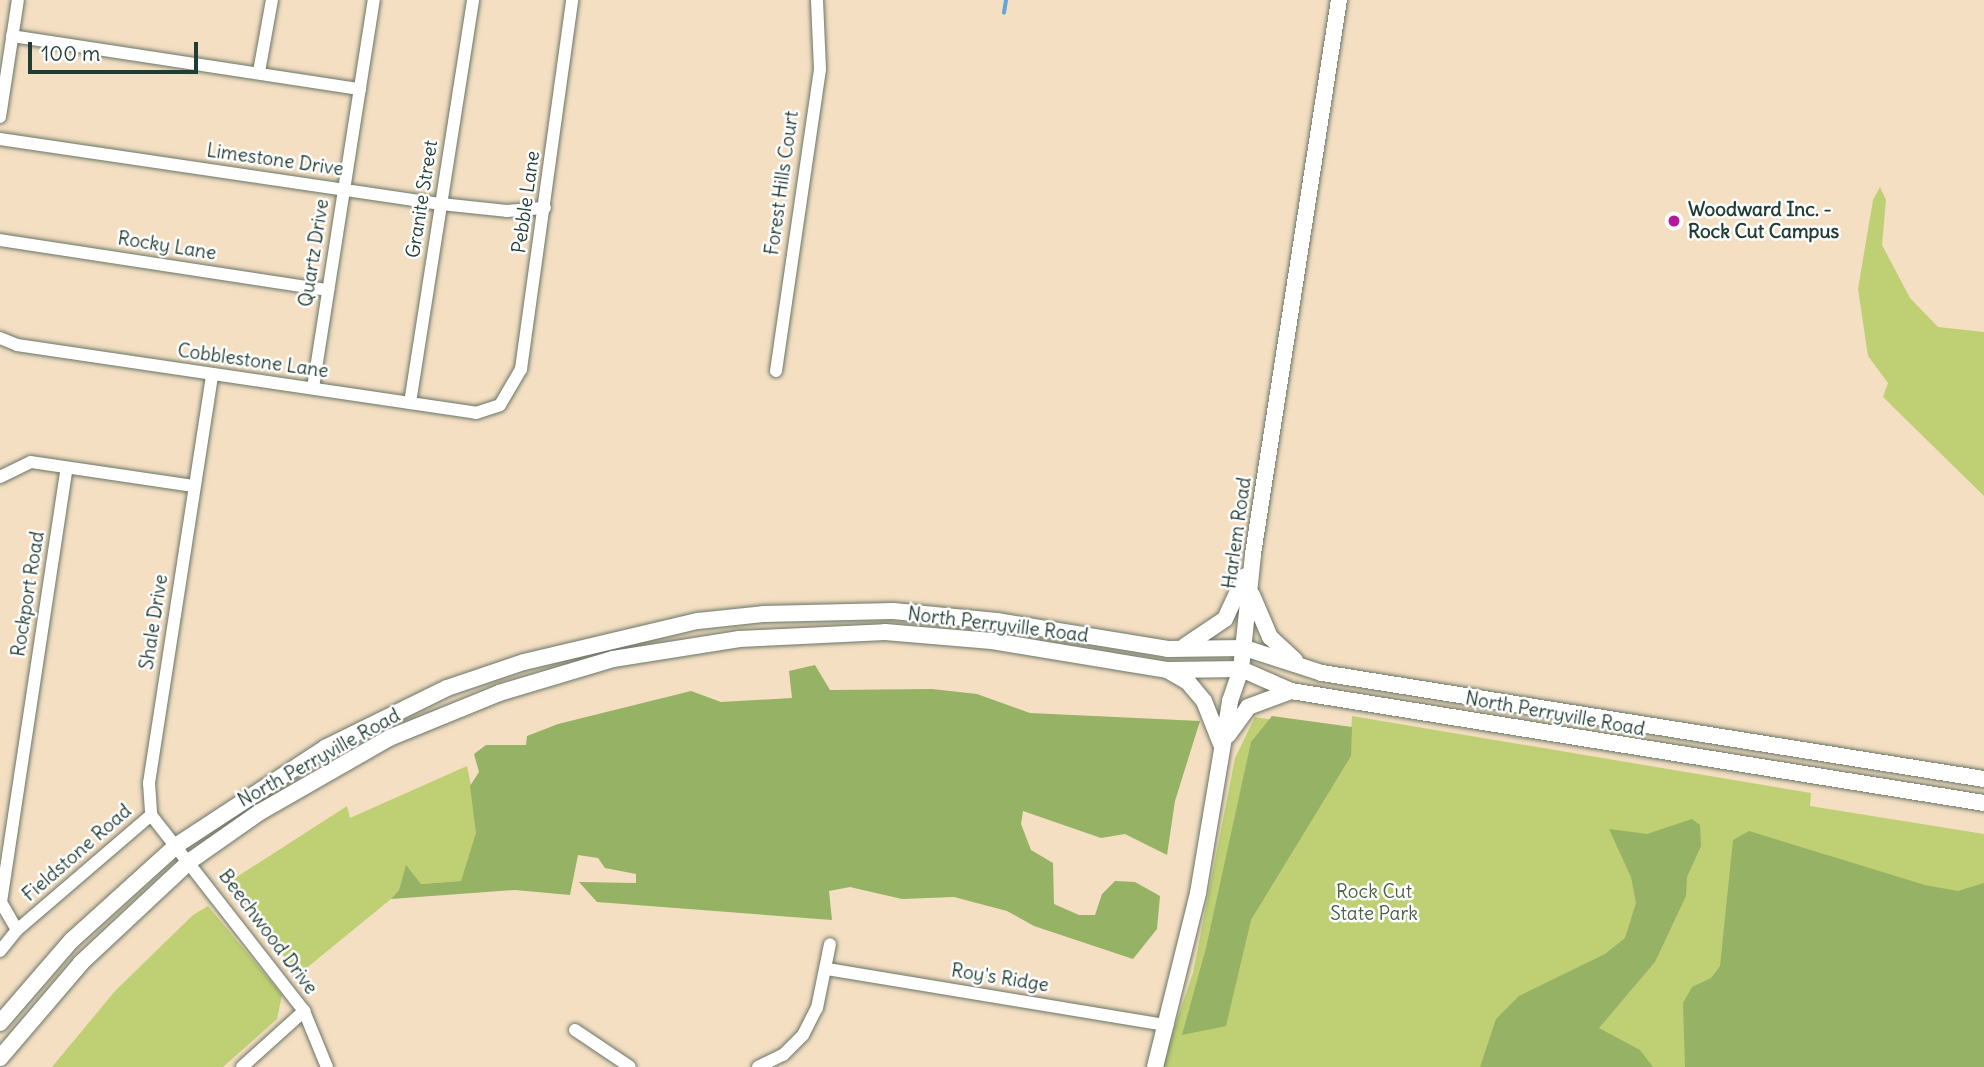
<!DOCTYPE html>
<style>
body{margin:0}
#map{position:relative;width:1984px;height:1067px;overflow:hidden;background:#f4dfc3;font-family:Delius,sans-serif}
div>[style]{position:absolute}
.green>*{inset:0;background:#bed073}
.forest>*{inset:0;background:#96b265}
.stream>*{height:3.5px;margin:-1.75px;padding:0 1.75px;transform-origin:1.75px;border-radius:1.75px;background:#61a5d6}
.roads{filter:drop-shadow(0 0 2px #6a7666) drop-shadow(0 0 2px #6a7666)}
.minor>*{height:12px;margin:-6px;padding:0 6px;transform-origin:6px;border-radius:6px;background:#fff}
.major>*{height:16px;margin:-8px;padding:0 8px;transform-origin:8px;border-radius:8px;background:#fff}
.dots>*{width:19px;height:19px;translate:-50% -50%;box-sizing:border-box;border:4px solid #fff;border-radius:50%}
span{translate:-50% -50%;white-space:nowrap;text-align:center;line-height:1.15;-webkit-text-stroke:5px #fff;paint-order:stroke}
.street-label{font-size:19px;color:#1f3d34}
.poi-label{font-size:19px;color:#1f3d34;font-weight:700}
.left{translate:0 -50%;text-align:left}
.park-label{font-size:19px;color:#476244}
.scale{position:absolute;left:28px;top:42px;width:170px;height:32px;box-sizing:border-box;border:4px solid #1f3d34;border-top:0;padding-left:9px;font-size:21px;line-height:24px;white-space:nowrap;color:#1f3d34;-webkit-text-stroke:5px #fff;paint-order:stroke}
</style>
<div id="map">
<div class="green">
<div style="clip-path:polygon(1880px 187px,1886px 200px,1882px 245px,1910px 298px,1938px 327px,1984px 332px,1984px 496px,1883px 397px,1888px 383px,1868px 356px,1858px 289px,1873px 200px)"></div>
<div style="clip-path:polygon(1352px 716px,1811px 793px,1810px 806px,1984px 834px,1984px 1067px,1161px 1067px,1193px 973px,1235px 758px,1255px 717px,1351px 733px)"></div>
<div style="clip-path:polygon(467px 766px,481px 834px,461px 881px,420px 884px,406px 866px,399px 890px,391px 899px,298px 975px,229px 882px,347px 806px,350px 818px)"></div>
<div style="clip-path:polygon(208px 906px,282px 995px,277px 1019px,223px 1067px,52px 1067px,115px 991px,193px 915px)"></div>
</div>
<div class="forest">
<div style="clip-path:polygon(815px 665px,830px 690px,932px 689px,977px 694px,1030px 713px,1200px 721px,1175px 801px,1167px 855px,1125px 834px,1101px 838px,1023px 811px,1021px 824px,1031px 850px,1053px 863px,1054px 904px,1079px 915px,1095px 915px,1102px 894px,1115px 881px,1135px 882px,1160px 896px,1157px 929px,1133px 959px,1034px 926px,1007px 911px,954px 897px,902px 899px,850px 887px,829px 891px,832px 920px,597px 902px,579px 882px,636px 883px,636px 874px,605px 868px,598px 858px,578px 855px,570px 895px,515px 890px,391px 899px,399px 890px,406px 865px,421px 884px,461px 881px,476px 833px,470px 786px,479px 772px,474px 754px,486px 745px,526px 745px,527px 736px,558px 724px,691px 691px,721px 702px,792px 698px,789px 671px)"></div>
<div style="clip-path:polygon(1272px 716px,1352px 727px,1351px 756px,1251px 920px,1226px 1026px,1182px 1035px,1206px 948px,1251px 742px)"></div>
<div style="clip-path:polygon(1692px 819px,1700px 825px,1701px 846px,1687px 877px,1686px 896px,1655px 962px,1599px 1028px,1640px 1050px,1653px 1067px,1480px 1067px,1496px 1019px,1519px 996px,1605px 954px,1625px 938px,1636px 903px,1631px 877px,1609px 829px,1647px 834px)"></div>
<div style="clip-path:polygon(1749px 831px,1925px 885px,1958px 891px,1984px 883px,1984px 1067px,1685px 1067px,1683px 1003px,1692px 987px,1711px 978px,1720px 966px,1733px 840px)"></div>
</div>
<div class="stream">
<div style="left:1004px;top:13px;width:13px;rotate:-81deg"></div>
</div>
<div class="roads">
<div class="minor">
<div style="left:12px;top:36px;width:352px;rotate:8.7deg"></div>
<div style="left:259px;top:72px;width:73px;rotate:-79.8deg"></div>
<div style="left:0;top:117px;width:118px;rotate:-81.3deg"></div>
<div style="left:0;top:139px;width:446px;rotate:8.4deg"></div>
<div style="left:441px;top:204px;width:66px;rotate:6.1deg"></div>
<div style="left:507px;top:211px;width:38px;rotate:-5deg"></div>
<div style="left:0;top:240px;width:332px;rotate:8.7deg"></div>
<div style="left:0;top:338px;width:18px;rotate:22deg"></div>
<div style="left:17px;top:345px;width:464px;rotate:8.4deg"></div>
<div style="left:476px;top:413px;width:25px;rotate:-18deg"></div>
<div style="left:500px;top:405px;width:42px;rotate:-59.7deg"></div>
<div style="left:521px;top:369px;width:373px;rotate:-82.1deg"></div>
<div style="left:776px;top:371px;width:305px;rotate:-81.7deg"></div>
<div style="left:820px;top:69px;width:69px;rotate:-92.5deg"></div>
<div style="left:212px;top:376px;width:412px;rotate:98.8deg"></div>
<div style="left:149px;top:783px;width:32px;rotate:86deg"></div>
<div style="left:151px;top:815px;width:249px;rotate:52deg"></div>
<div style="left:304px;top:1011px;width:61px;rotate:67.7deg"></div>
<div style="left:313px;top:388px;width:393px;rotate:-81.1deg"></div>
<div style="left:410px;top:403px;width:408px;rotate:-81.1deg"></div>
<div style="left:0;top:477px;width:34px;rotate:-26deg"></div>
<div style="left:31px;top:462px;width:165px;rotate:8.4deg"></div>
<div style="left:17px;top:930px;width:32px;rotate:-120deg"></div>
<div style="left:1px;top:902px;width:439px;rotate:-81.4deg"></div>
<div style="left:0;top:951px;width:27px;rotate:-51deg"></div>
<div style="left:17px;top:930px;width:177px;rotate:-40.6deg"></div>
<div style="left:827px;top:969px;width:345px;rotate:9.4deg"></div>
<div style="left:575px;top:1030px;width:66px;rotate:33.9deg"></div>
<div style="left:242px;top:1067px;width:84px;rotate:-42.1deg"></div>
<div style="left:758px;top:1067px;width:28px;rotate:-26deg"></div>
<div style="left:783px;top:1055px;width:28px;rotate:-45deg"></div>
<div style="left:803px;top:1035px;width:30px;rotate:-63deg"></div>
<div style="left:817px;top:1008px;width:65px;rotate:-78.5deg"></div>
</div>
<div class="major">
<div style="left:1252px;top:595px;width:46px;rotate:66.8deg"></div>
<div style="left:1270px;top:637px;width:34px;rotate:43deg"></div>
<div style="left:1185px;top:646px;width:48px;rotate:-34deg"></div>
<div style="left:1225px;top:619px;width:47px;rotate:-65.1deg"></div>
<div style="left:1169px;top:671px;width:22px;rotate:30deg"></div>
<div style="left:1188px;top:682px;width:25px;rotate:50deg"></div>
<div style="left:1204px;top:701px;width:46px;rotate:68.4deg"></div>
<div style="left:1228px;top:735px;width:34px;rotate:-54deg"></div>
<div style="left:1248px;top:707px;width:46px;rotate:-20.4deg"></div>
<div style="left:0;top:1023px;width:110px;rotate:-49.1deg"></div>
<div style="left:72px;top:940px;width:142px;rotate:-42.1deg"></div>
<div style="left:177px;top:845px;width:177px;rotate:-33.2deg"></div>
<div style="left:325px;top:748px;width:136px;rotate:-26.2deg"></div>
<div style="left:447px;top:688px;width:81px;rotate:-18.7deg"></div>
<div style="left:524px;top:662px;width:179px;rotate:-13.3deg"></div>
<div style="left:698px;top:621px;width:65px;rotate:-6.1deg"></div>
<div style="left:763px;top:614px;width:130px;rotate:-1.3deg"></div>
<div style="left:893px;top:611px;width:104px;rotate:5.5deg"></div>
<div style="left:997px;top:621px;width:173px;rotate:9.3deg"></div>
<div style="left:1168px;top:649px;width:77px;rotate:-0.7deg"></div>
<div style="left:1245px;top:648px;width:81px;rotate:18deg"></div>
<div style="left:1322px;top:673px;width:670px;rotate:9.1deg"></div>
<div style="left:0;top:1058px;width:125px;rotate:-49.5deg"></div>
<div style="left:81px;top:963px;width:149px;rotate:-43.1deg"></div>
<div style="left:190px;top:861px;width:85px;rotate:-35deg"></div>
<div style="left:260px;top:812px;width:149px;rotate:-29.8deg"></div>
<div style="left:389px;top:738px;width:119px;rotate:-22.2deg"></div>
<div style="left:499px;top:693px;width:119px;rotate:-16.6deg"></div>
<div style="left:613px;top:659px;width:128px;rotate:-9deg"></div>
<div style="left:739px;top:639px;width:146px;rotate:-2.7deg"></div>
<div style="left:885px;top:632px;width:107px;rotate:4.8deg"></div>
<div style="left:992px;top:641px;width:177px;rotate:9.4deg"></div>
<div style="left:1167px;top:670px;width:74px;rotate:-0.8deg"></div>
<div style="left:1241px;top:669px;width:55px;rotate:23.7deg"></div>
<div style="left:1291px;top:691px;width:702px;rotate:9.18deg"></div>
<div style="left:1155px;top:1067px;width:179px;rotate:-76.1deg"></div>
<div style="left:1198px;top:893px;width:195px;rotate:-80.5deg"></div>
<div style="left:1230px;top:701px;width:34px;rotate:-71deg"></div>
<div style="left:1241px;top:669px;width:116px;rotate:-84deg"></div>
<div style="left:1253px;top:554px;width:561px;rotate:-81.18deg"></div>
</div>
</div>
<div class="dots">
<div style="left:1674px;top:221px;background:#b5179e"></div>
</div>
<div class="street-label">
<span style="left:275px;top:160px;rotate:8deg">Limestone Drive</span>
<span style="left:782px;top:183px;rotate:-82deg">Forest Hills Court</span>
<span style="left:422px;top:199px;rotate:-81deg">Granite Street</span>
<span style="left:526px;top:202px;rotate:-82deg">Pebble Lane</span>
<span style="left:167px;top:246px;rotate:9deg">Rocky Lane</span>
<span style="left:314px;top:253px;rotate:-81deg">Quartz Drive</span>
<span style="left:253px;top:361px;rotate:8deg">Cobblestone Lane</span>
<span style="left:1237px;top:533px;rotate:-82deg">Harlem Road</span>
<span style="left:28px;top:594px;rotate:-81deg">Rockport Road</span>
<span style="left:154px;top:622px;rotate:-81deg">Shale Drive</span>
<span style="left:998px;top:625px;rotate:7deg">North Perryville Road</span>
<span style="left:1555px;top:714px;rotate:10deg">North Perryville Road</span>
<span style="left:319px;top:758px;rotate:-29deg">North Perryville Road</span>
<span style="left:77px;top:853px;rotate:-41deg">Fieldstone Road</span>
<span style="left:268px;top:932px;rotate:53deg">Beechwood Drive</span>
<span style="left:1000px;top:978px;rotate:9deg">Roy's Ridge</span>
</div>
<div class="poi-label">
<span class="left" style="left:1688px;top:221px">Woodward Inc. -<br>Rock Cut Campus</span>
</div>
<div class="park-label">
<span style="left:1374px;top:903px">Rock Cut<br>State Park</span>
</div>
<div class="scale">100 m</div>
</div>
